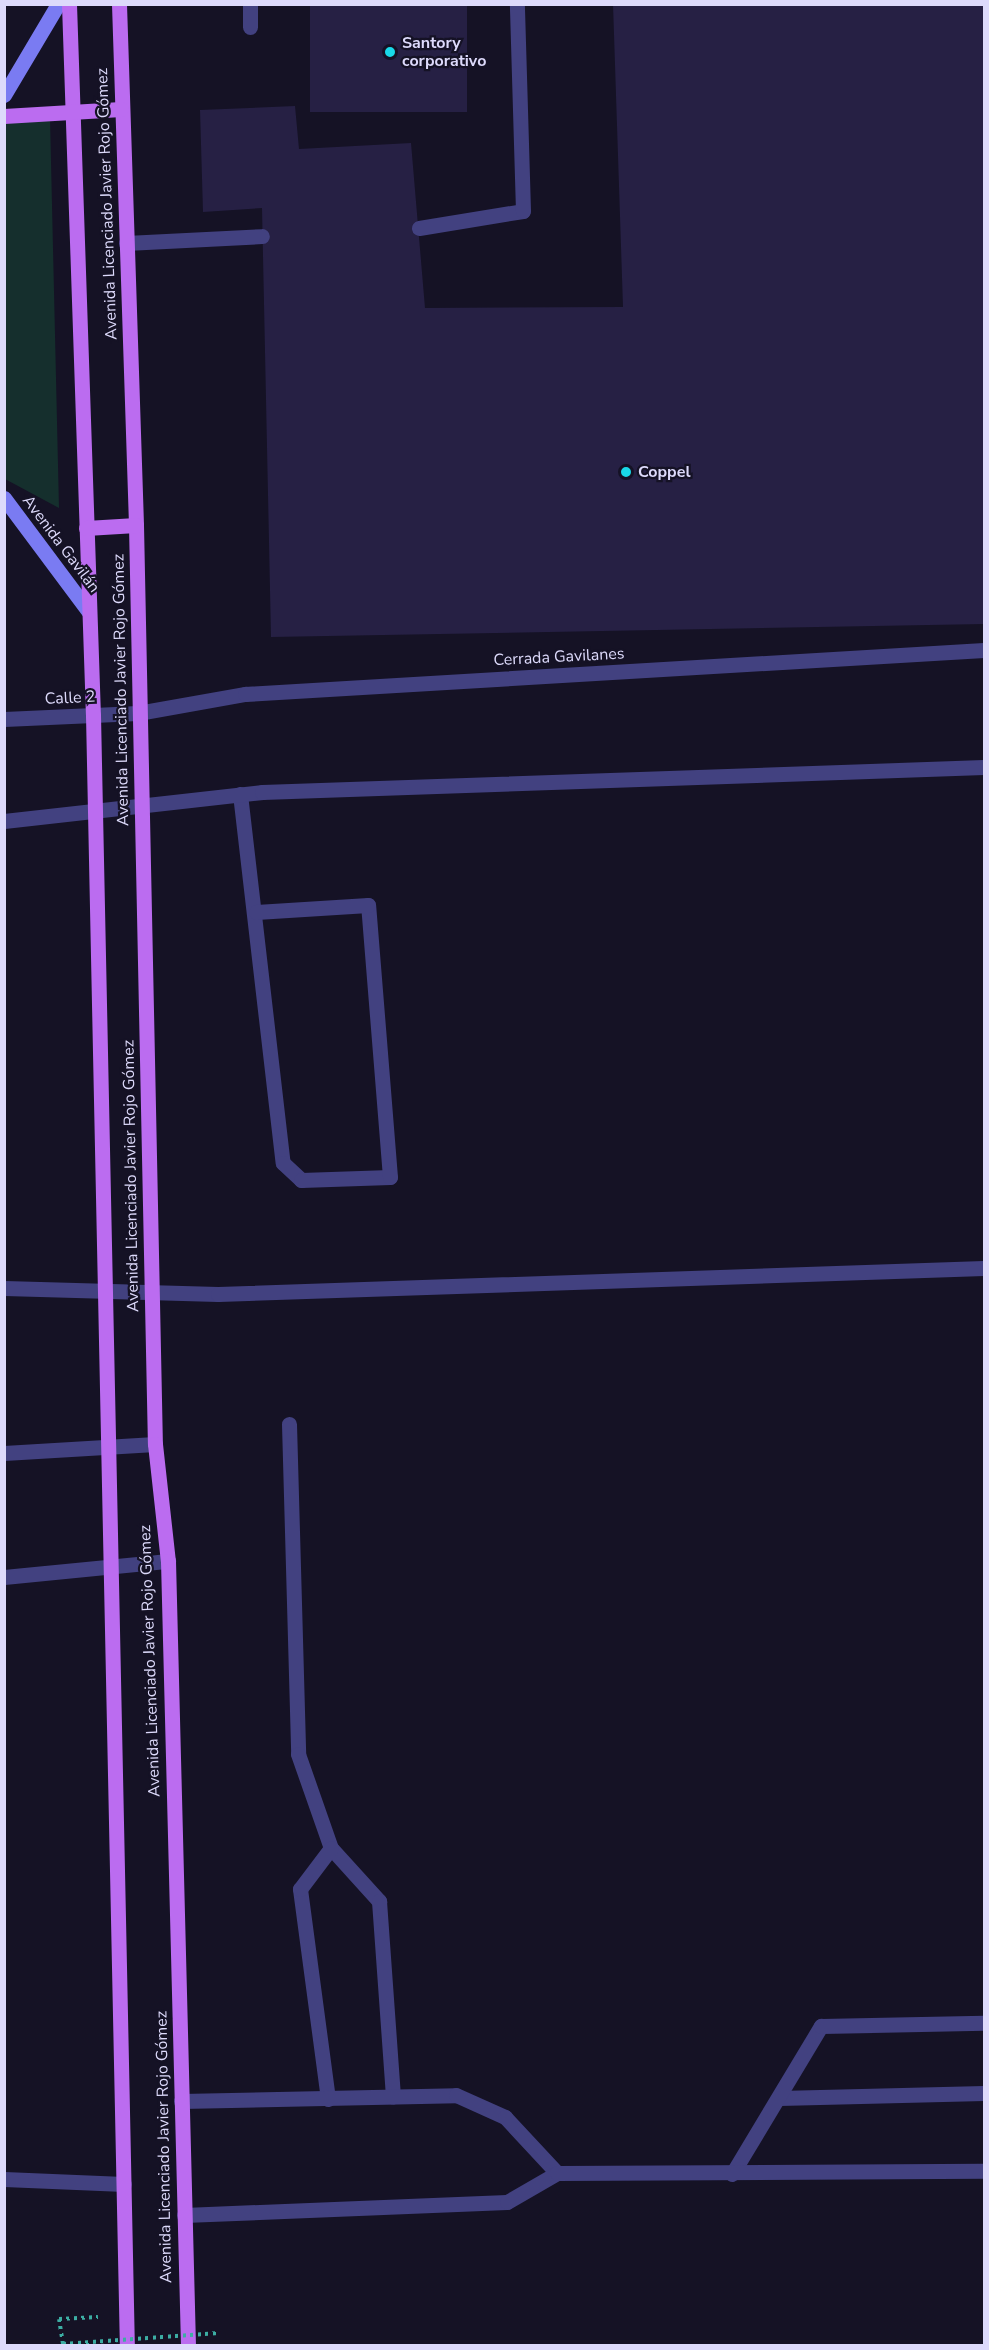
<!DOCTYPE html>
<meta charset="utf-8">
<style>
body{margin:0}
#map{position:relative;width:989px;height:2350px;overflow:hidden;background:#151225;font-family:"Nunito Sans",sans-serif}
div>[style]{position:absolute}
.green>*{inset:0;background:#152f2d}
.building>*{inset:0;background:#262044;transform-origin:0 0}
.path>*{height:4px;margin-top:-2px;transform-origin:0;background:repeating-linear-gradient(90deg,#3cada3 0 3px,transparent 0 7.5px)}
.service>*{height:15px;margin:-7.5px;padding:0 7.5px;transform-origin:7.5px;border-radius:7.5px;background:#424180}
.minor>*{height:15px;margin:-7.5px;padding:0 7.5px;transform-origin:7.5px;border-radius:7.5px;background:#424180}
.secondary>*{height:15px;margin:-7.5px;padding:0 7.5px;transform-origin:7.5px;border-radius:7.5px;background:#7a7bf2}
.primary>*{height:15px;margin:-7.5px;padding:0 7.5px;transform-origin:7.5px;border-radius:7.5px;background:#bb6cf0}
.path-bridge>*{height:4px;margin-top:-2px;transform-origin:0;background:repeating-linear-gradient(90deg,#3cada3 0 3px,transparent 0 7.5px)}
.dots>*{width:16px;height:16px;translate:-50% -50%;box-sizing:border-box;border:3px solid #151225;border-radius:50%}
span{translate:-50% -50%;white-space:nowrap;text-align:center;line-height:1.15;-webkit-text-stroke:4.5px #151225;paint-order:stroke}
.poi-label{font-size:16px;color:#dddafb;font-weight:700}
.left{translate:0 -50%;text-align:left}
.street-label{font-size:16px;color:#dddafb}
.frame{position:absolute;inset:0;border:6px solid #dddafb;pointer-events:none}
</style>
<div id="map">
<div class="green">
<div style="clip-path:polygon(50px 118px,59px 508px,5px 479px,4px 120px)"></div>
</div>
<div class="building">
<div style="left:310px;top:4px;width:157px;height:108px"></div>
<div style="clip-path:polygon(613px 4px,984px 4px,984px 624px,271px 637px,262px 208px,203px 212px,200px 110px,295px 106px,299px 149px,411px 143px,425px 308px,623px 307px)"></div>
</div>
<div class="path">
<div style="left:63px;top:2344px;width:25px;rotate:-99deg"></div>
<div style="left:59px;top:2319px;width:39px;rotate:-3deg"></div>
</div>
<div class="service">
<div style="left:250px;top:4px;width:23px;rotate:90deg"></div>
<div style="left:419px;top:228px;width:105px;rotate:-9.3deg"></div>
<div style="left:523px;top:211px;width:207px;rotate:-91.7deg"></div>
<div style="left:126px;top:243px;width:136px;rotate:-2.9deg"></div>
<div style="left:138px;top:713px;width:109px;rotate:-10.1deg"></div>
<div style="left:245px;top:694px;width:740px;rotate:-3.41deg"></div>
<div style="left:240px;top:794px;width:371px;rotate:83.4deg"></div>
<div style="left:283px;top:1163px;width:25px;rotate:43deg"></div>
<div style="left:301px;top:1180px;width:89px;rotate:-1.9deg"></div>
<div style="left:390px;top:1177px;width:273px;rotate:-94.6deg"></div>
<div style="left:368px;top:905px;width:112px;rotate:176.4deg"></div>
<div style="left:4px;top:821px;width:260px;rotate:-6.4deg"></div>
<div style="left:262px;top:792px;width:722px;rotate:-1.98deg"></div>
<div style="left:4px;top:1288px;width:214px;rotate:1.6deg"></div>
<div style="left:218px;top:1294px;width:766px;rotate:-1.94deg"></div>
<div style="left:289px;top:1424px;width:330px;rotate:88.4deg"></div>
<div style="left:298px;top:1754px;width:100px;rotate:70.7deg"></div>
<div style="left:331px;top:1848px;width:72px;rotate:47.8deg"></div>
<div style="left:379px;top:1901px;width:196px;rotate:85.9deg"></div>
<div style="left:4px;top:1453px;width:151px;rotate:-3.4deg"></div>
<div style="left:4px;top:1577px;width:165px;rotate:-5.6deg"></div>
<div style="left:779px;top:2098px;width:205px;rotate:-1.4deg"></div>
<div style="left:328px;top:2099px;width:212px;rotate:-97.6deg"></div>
<div style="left:300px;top:1889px;width:51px;rotate:-52.9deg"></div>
<div style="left:181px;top:2101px;width:275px;rotate:-1.2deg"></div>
<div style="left:456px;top:2095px;width:54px;rotate:24.2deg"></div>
<div style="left:505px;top:2117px;width:76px;rotate:47.1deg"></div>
<div style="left:732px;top:2174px;width:173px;rotate:-59deg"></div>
<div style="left:821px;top:2026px;width:163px;rotate:-1.1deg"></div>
<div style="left:4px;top:2179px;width:120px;rotate:2.4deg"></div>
<div style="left:184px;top:2215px;width:323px;rotate:-2.3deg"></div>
<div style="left:507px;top:2202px;width:58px;rotate:-30.1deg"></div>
<div style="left:557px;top:2173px;width:427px;rotate:-0.3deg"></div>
</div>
<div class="minor">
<div style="left:4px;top:719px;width:134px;rotate:-2.6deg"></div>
</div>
<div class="secondary">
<div style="left:4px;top:95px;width:106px;rotate:-59.3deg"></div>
<div style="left:4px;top:498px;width:142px;rotate:53.3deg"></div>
</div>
<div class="primary">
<div style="left:69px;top:4px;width:711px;rotate:88.07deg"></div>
<div style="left:93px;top:715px;width:1631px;rotate:88.81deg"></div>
<div style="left:119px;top:4px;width:521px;rotate:88.13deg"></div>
<div style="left:136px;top:525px;width:919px;rotate:88.82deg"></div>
<div style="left:155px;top:1444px;width:118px;rotate:83.7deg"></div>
<div style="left:168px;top:1561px;width:785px;rotate:88.54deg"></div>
<div style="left:4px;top:116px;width:117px;rotate:-3.4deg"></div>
<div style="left:86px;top:528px;width:50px;rotate:-3.4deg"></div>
</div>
<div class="path-bridge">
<div style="left:63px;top:2344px;width:156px;rotate:-4deg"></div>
</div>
<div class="dots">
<div style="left:390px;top:52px;background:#19d9e8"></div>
<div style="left:626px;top:472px;background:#19d9e8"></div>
</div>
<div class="poi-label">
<span class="left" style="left:402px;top:52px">Santory<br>corporativo</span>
<span class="left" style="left:638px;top:472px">Coppel</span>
</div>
<div class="street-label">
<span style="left:107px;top:204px;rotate:-92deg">Avenida Licenciado Javier Rojo Gómez</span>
<span style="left:61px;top:544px;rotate:53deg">Avenida Gavilán</span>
<span style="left:559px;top:657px;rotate:-3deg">Cerrada Gavilanes</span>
<span style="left:121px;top:690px;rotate:-91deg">Avenida Licenciado Javier Rojo Gómez</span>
<span style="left:70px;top:698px;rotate:-3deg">Calle 2</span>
<span style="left:131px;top:1176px;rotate:-91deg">Avenida Licenciado Javier Rojo Gómez</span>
<span style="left:150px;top:1661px;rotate:-92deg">Avenida Licenciado Javier Rojo Gómez</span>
<span style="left:164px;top:2147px;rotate:-91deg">Avenida Licenciado Javier Rojo Gómez</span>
</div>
<div class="frame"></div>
</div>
